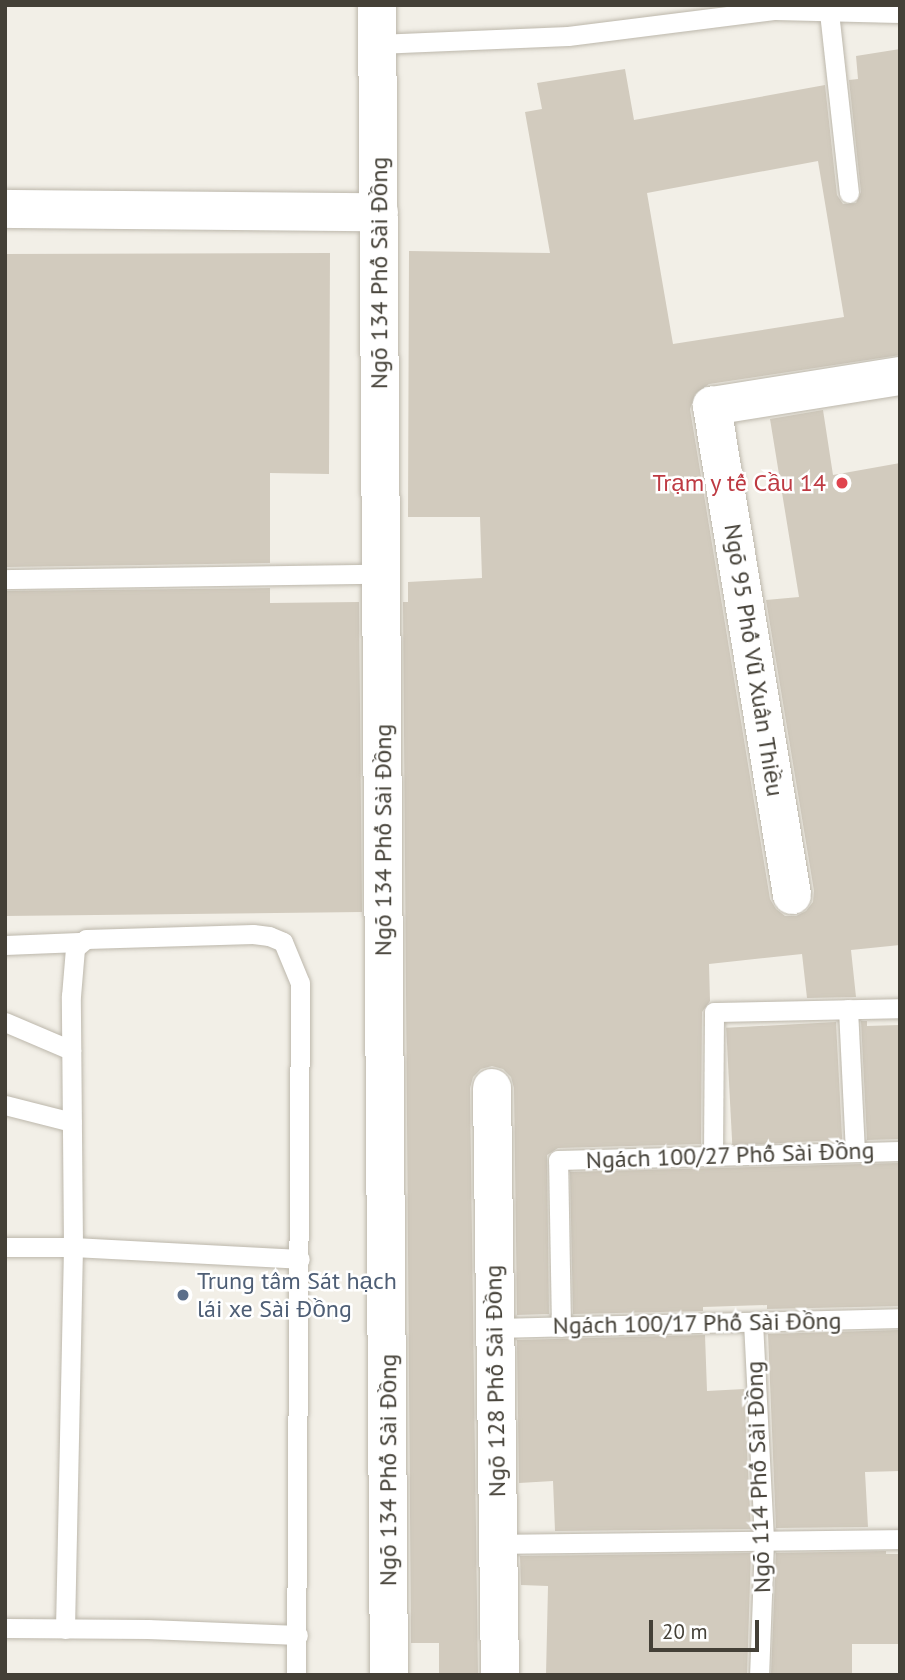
<!DOCTYPE html>
<meta charset="utf-8">
<style>
body{margin:0}
#map{position:relative;width:905px;height:1680px;overflow:hidden;background:#f2efe7;font-family:"PT Sans",sans-serif}
div>[style]{position:absolute}
.building>*{inset:0;background:#d2cbbe;transform-origin:0 0}
.roads{filter:drop-shadow(0 0 2px #bcb7ab) drop-shadow(0 0 2px #bcb7ab)}
.lane>*{height:19px;margin:-9.5px;padding:0 9.5px;transform-origin:9.5px;border-radius:9.5px;background:#fff}
.street>*{height:38px;margin:-19px;padding:0 19px;transform-origin:19px;border-radius:19px;background:#fff}
.dots>*{width:19px;height:19px;translate:-50% -50%;box-sizing:border-box;border:4px solid #fff;border-radius:50%}
span{translate:-50% -50%;white-space:nowrap;text-align:center;line-height:1.15;-webkit-text-stroke:5px #fff;paint-order:stroke}
.street-label{font-size:24px;color:#444037}
.health-label{font-size:24px;color:#be3a42}
.right{translate:-100% -50%;text-align:right}
.service-label{font-size:24px;color:#4e5e75}
.left{translate:0 -50%;text-align:left}
.frame{position:absolute;inset:0;border:7px solid #444037;pointer-events:none}
.scale{position:absolute;left:649px;top:1620px;width:110px;height:32px;box-sizing:border-box;border:4px solid #444037;border-top:0;padding-left:9px;font-size:21px;line-height:24px;white-space:nowrap;color:#444037;-webkit-text-stroke:5px #fff;paint-order:stroke}
</style>
<div id="map">
<div class="building">
<div style="clip-path:polygon(evenodd,900px 49px,900px 355px,709px 384px,695px 394px,690px 409px,770px 899px,776px 909px,785px 916px,796px 916px,806px 911px,813px 902px,814px 891px,766px 600px,799px 597px,770px 419px,823px 410px,833px 475px,900px 463px,900px 945px,851px 950px,856px 997px,807px 998px,802px 954px,709px 964px,710px 1001px,702px 1012px,701px 1144px,558px 1148px,547px 1155px,549px 1314px,517px 1315px,514px 1088px,511px 1077px,503px 1069px,492px 1066px,481px 1069px,473px 1077px,470px 1088px,478px 1675px,439px 1675px,439px 1643px,411px 1643px,403px 602px,408px 602px,408px 582px,482px 578px,480px 517px,408px 517px,409px 251px,550px 253px,525px 112px,542px 109px,537px 83px,625px 69px,634px 120px,825px 85px,837px 195px,843px 204px,856px 203px,861px 192px,849px 80px,858px 79px,856px 56px,900px 49px,818px 161px,844px 317px,673px 344px,647px 193px,818px 161px)"></div>
<div style="clip-path:polygon(330px 253px,329px 474px,270px 473px,270px 563px,5px 567px,5px 254px)"></div>
<div style="clip-path:polygon(270px 588px,270px 603px,359px 602px,362px 912px,5px 916px,5px 591px)"></div>
<div style="clip-path:polygon(861px 1021px,867px 1021px,867px 1026px,900px 1025px,900px 1139px,867px 1140px)"></div>
<div style="left:836px;top:1022px;width:118px;height:110px;rotate:87deg"></div>
<div style="clip-path:polygon(900px 1163px,900px 1306px,767px 1309px,767px 1305px,703px 1307px,703px 1311px,573px 1314px,570px 1172px)"></div>
<div style="clip-path:polygon(900px 1330px,900px 1471px,865px 1472px,868px 1527px,776px 1528px,768px 1334px)"></div>
<div style="clip-path:polygon(705px 1335px,707px 1391px,744px 1389px,751px 1529px,555px 1531px,553px 1481px,519px 1483px,517px 1340px)"></div>
<div style="clip-path:polygon(886px 1551px,886px 1554px,900px 1554px,900px 1644px,852px 1644px,852px 1675px,771px 1675px,776px 1553px)"></div>
<div style="clip-path:polygon(751px 1553px,747px 1675px,546px 1675px,548px 1586px,521px 1585px,520px 1556px)"></div>
</div>
<div class="roads">
<div class="lane">
<div style="left:829px;top:12px;width:182px;rotate:83.7deg"></div>
<div style="left:377px;top:44px;width:191px;rotate:-2.4deg"></div>
<div style="left:568px;top:36px;width:209px;rotate:-7.2deg"></div>
<div style="left:775px;top:10px;width:125px;rotate:1.4deg"></div>
<div style="left:5px;top:579px;width:377px;rotate:-0.8deg"></div>
<div style="left:5px;top:945px;width:74px;rotate:-2.3deg"></div>
<div style="left:848px;top:1009px;width:143px;rotate:87.2deg"></div>
<div style="left:5px;top:1022px;width:72px;rotate:23deg"></div>
<div style="left:5px;top:1105px;width:69px;rotate:14.2deg"></div>
<div style="left:713px;top:1156px;width:144px;rotate:-89.6deg"></div>
<div style="left:714px;top:1012px;width:186px;rotate:-1.2deg"></div>
<div style="left:5px;top:1247px;width:68px"></div>
<div style="left:73px;top:1247px;width:227px;rotate:3deg"></div>
<div style="left:753px;top:1322px;width:219px;rotate:87.1deg"></div>
<div style="left:764px;top:1541px;width:134px;rotate:92.1deg"></div>
<div style="left:561px;top:1327px;width:167px;rotate:-91deg"></div>
<div style="left:558px;top:1160px;width:342px;rotate:-1.5deg"></div>
<div style="left:495px;top:1328px;width:405px;rotate:-1.4deg"></div>
<div style="left:498px;top:1544px;width:402px;rotate:-0.7deg"></div>
<div style="left:5px;top:1628px;width:143px;rotate:0.4deg"></div>
<div style="left:148px;top:1629px;width:150px;rotate:2.3deg"></div>
<div style="left:65px;top:1629px;width:382px;rotate:-88.8deg"></div>
<div style="left:73px;top:1247px;width:251px;rotate:-90.5deg"></div>
<div style="left:71px;top:996px;width:48px;rotate:-85.2deg"></div>
<div style="left:75px;top:948px;width:14px;rotate:-39deg"></div>
<div style="left:86px;top:939px;width:167px;rotate:-1.7deg"></div>
<div style="left:253px;top:934px;width:16px;rotate:7deg"></div>
<div style="left:269px;top:936px;width:15px;rotate:23deg"></div>
<div style="left:283px;top:942px;width:44px;rotate:67.5deg"></div>
<div style="left:300px;top:983px;width:692px;rotate:90.33deg"></div>
</div>
<div class="street">
<div style="left:377px;top:5px;width:1670px;rotate:89.59deg"></div>
<div style="left:5px;top:209px;width:374px;rotate:0.5deg"></div>
<div style="left:792px;top:895px;width:496px;rotate:-99.3deg"></div>
<div style="left:712px;top:406px;width:190px;rotate:-9.1deg"></div>
<div style="left:492px;top:1088px;width:587px;rotate:89.22deg"></div>
</div>
</div>
<div class="dots">
<div style="left:842px;top:483px;background:#e0444e"></div>
<div style="left:183px;top:1295px;background:#5c6f8a"></div>
</div>
<div class="street-label">
<span style="left:379px;top:273px;rotate:-90deg">Ngõ 134 Phố Sài Đồng</span>
<span style="left:754px;top:660px;rotate:81deg">Ngõ 95 Phố Vũ Xuân Thiều</span>
<span style="left:383px;top:840px;rotate:-90deg">Ngõ 134 Phố Sài Đồng</span>
<span style="left:730px;top:1155px;rotate:-2deg">Ngách 100/27 Phố Sài Đồng</span>
<span style="left:697px;top:1323px;rotate:-1deg">Ngách 100/17 Phố Sài Đồng</span>
<span style="left:495px;top:1381px;rotate:-91deg">Ngõ 128 Phố Sài Đồng</span>
<span style="left:388px;top:1470px;rotate:-90deg">Ngõ 134 Phố Sài Đồng</span>
<span style="left:758px;top:1477px;rotate:-92deg">Ngõ 114 Phố Sài Đồng</span>
</div>
<div class="health-label">
<span class="right" style="left:826px;top:483px">Trạm y tế Cầu 14</span>
</div>
<div class="service-label">
<span class="left" style="left:197px;top:1295px">Trung tâm Sát hạch<br>lái xe Sài Đồng</span>
</div>
<div class="frame"></div>
<div class="scale">20 m</div>
</div>
